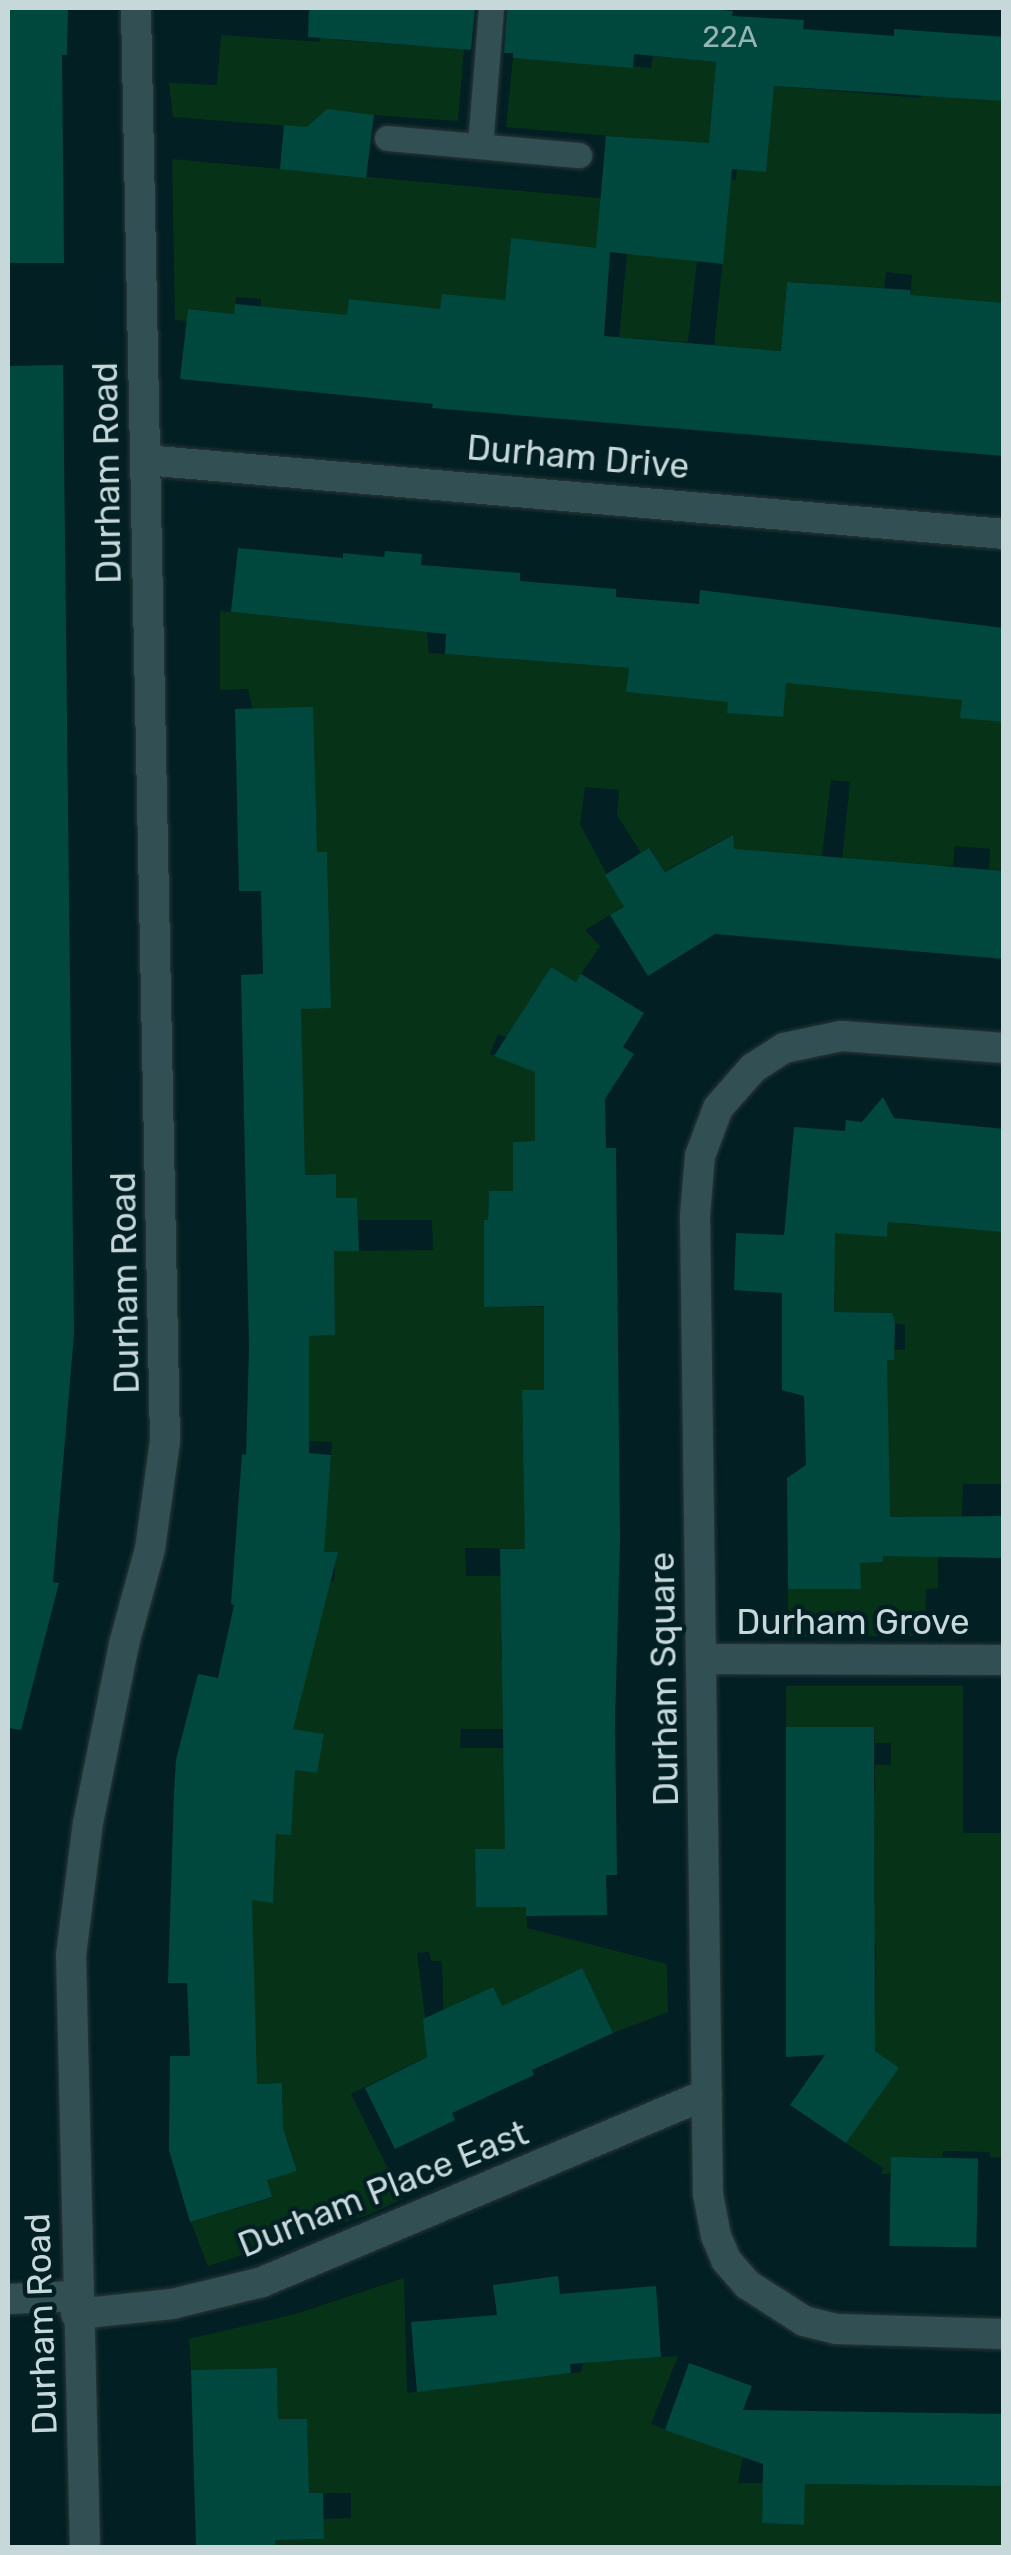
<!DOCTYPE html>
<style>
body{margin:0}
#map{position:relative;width:1011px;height:2555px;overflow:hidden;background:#021f23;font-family:Rubik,sans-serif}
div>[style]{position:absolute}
.green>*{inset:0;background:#063317}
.building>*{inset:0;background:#00483e;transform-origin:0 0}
.roads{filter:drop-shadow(0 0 2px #2c3639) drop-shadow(0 0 2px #2c3639)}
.service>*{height:25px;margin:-12.5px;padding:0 12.5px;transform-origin:12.5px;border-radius:12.5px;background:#325054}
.minor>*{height:30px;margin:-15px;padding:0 15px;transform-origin:15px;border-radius:15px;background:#325054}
span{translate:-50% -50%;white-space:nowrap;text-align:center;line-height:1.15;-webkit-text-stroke:9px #021f23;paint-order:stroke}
.number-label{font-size:30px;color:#95b4b3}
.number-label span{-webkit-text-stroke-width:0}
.street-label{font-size:35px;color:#c7d8da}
.frame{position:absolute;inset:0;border:10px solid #c7d8da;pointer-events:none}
</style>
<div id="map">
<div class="green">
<div style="clip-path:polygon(322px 8px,335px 8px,335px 40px,464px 49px,458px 121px,374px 115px,327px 129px,173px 117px,169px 83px,217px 85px,221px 35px,320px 42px)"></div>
<div style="clip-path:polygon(653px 56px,716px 62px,707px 178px,736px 180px,737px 169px,766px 171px,773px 86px,921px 98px,924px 69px,1003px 101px,1003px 340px,907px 328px,912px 275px,886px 272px,876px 361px,814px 283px,787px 282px,781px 351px,714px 345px,728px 211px,703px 208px,688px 342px,619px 337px,632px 201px,646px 139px,506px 127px,513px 58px,651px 68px)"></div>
<div style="clip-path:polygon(172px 159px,609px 199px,605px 255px,511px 238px,505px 300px,442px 295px,439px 321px,376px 316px,376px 302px,350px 299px,345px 336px,259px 328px,261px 299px,236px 297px,234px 314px,188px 309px,187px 321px,175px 320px)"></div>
<div style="clip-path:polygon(evenodd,220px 611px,427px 632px,429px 653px,629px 668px,627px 692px,728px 701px,728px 713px,782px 717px,786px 683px,843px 688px,942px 669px,1003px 722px,1003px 871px,989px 869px,990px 849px,955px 846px,953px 866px,938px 865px,937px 869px,842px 859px,850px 782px,831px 780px,822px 857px,734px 850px,732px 835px,665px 871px,649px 848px,641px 853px,617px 815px,619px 790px,585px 787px,580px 824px,624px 907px,585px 930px,600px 946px,576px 982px,551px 967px,523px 1011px,549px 1080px,535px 1106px,535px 1141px,513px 1142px,513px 1177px,535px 1177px,535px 1192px,489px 1191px,484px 1306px,545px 1307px,545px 1390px,522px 1391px,526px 1549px,465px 1548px,466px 1576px,545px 1575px,501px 1639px,501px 1659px,536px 1659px,545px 1729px,461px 1729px,460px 1748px,529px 1748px,526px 1848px,475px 1850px,476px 1906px,526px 1907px,527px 1928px,667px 1964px,668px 2012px,613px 2033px,582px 1968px,509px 2003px,504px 2011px,493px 1987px,462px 2001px,444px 2038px,442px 1961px,431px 1961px,429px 1952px,417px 1953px,430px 2055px,351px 2094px,403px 2199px,370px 2214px,208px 2266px,191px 2222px,272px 2198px,267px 2180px,297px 2170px,287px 2138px,257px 2146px,283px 2104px,282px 2083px,257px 2084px,202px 1897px,273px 1901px,276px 1834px,263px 1765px,316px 1773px,324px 1735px,274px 1725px,309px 1581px,334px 1582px,336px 1552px,299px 1551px,329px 1483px,332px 1442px,309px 1441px,308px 1336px,335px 1335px,334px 1251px,433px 1250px,432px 1220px,358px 1220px,357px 1198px,336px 1198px,335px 1174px,305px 1175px,301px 1035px,278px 1009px,331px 1007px,327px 853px,284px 853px,248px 689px,220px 690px,220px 611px,498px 1034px,532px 1048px,524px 1067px,490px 1054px,498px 1034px)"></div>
<div style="clip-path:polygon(792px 1208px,844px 1233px,887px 1237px,889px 1217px,902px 1218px,902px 1224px,1003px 1230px,1003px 1484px,963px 1484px,962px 1516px,938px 1517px,938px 1588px,926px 1589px,925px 1636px,788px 1637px,788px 1589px,860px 1589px,860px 1563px,883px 1562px,883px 1360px,894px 1360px,894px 1350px,905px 1350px,905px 1325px,891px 1323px,891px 1313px,834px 1312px,835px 1295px)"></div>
<div style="clip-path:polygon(786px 1686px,963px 1686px,963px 1833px,1003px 1833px,1003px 2158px,990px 2157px,990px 2152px,943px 2151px,942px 2157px,914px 2157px,913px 2174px,881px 2174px,883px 2168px,846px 2143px,899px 2068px,831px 2029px,875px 2026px,876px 1943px,817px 1942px,819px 1905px,875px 1904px,875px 1819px,838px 1818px,838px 1802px,875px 1802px,875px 1765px,891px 1765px,891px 1743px,875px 1743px,874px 1727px,786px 1727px)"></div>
<div style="clip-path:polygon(404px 2278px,407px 2393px,581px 2372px,583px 2363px,678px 2356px,651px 2424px,743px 2457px,738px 2483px,763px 2483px,762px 2523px,803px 2525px,805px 2484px,1003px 2486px,1003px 2547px,276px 2547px,275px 2540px,323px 2539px,323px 2519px,351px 2518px,351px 2493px,294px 2494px,308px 2452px,307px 2419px,278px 2419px,276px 2368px,191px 2370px,189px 2339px,299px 2313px)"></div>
</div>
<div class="building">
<div style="clip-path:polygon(8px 8px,68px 8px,67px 55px,62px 55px,64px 263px,8px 263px)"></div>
<div style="clip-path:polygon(309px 8px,475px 8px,471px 50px,308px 37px)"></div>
<div style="clip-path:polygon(507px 8px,695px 8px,733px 11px,732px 16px,804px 20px,803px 29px,894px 36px,894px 29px,1004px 37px,1004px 101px,774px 86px,766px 172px,732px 169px,723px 264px,610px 252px,604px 336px,781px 351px,787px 282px,910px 290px,910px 295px,1004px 303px,1004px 456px,432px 408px,433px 404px,180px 379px,188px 309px,234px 314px,235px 304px,347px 315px,349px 299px,440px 309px,442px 294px,505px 300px,511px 238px,596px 248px,606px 136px,709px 143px,716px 62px,634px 54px,633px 68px,513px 58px,513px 53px,504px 53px)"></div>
<div style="clip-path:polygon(327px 109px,374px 115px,366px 178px,280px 169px,284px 125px,307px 127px)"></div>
<div style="clip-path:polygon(63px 365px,74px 1334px,53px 1582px,59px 1583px,21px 1730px,8px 1728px,8px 366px)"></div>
<div style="clip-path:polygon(238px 548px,343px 558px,343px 553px,384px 557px,385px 551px,422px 554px,421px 565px,520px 573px,520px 581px,616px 589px,616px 597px,699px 604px,700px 590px,1004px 628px,1004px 722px,960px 718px,962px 700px,786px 683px,783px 717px,727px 713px,728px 702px,626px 692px,629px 668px,445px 654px,446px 634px,231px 612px)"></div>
<div style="clip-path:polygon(313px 707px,317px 852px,327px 852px,331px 1008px,301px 1009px,305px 1175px,336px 1174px,336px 1198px,357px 1198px,359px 1251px,334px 1251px,335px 1335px,309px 1336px,309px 1453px,331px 1455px,324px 1552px,338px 1552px,293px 1729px,324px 1734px,317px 1773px,295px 1770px,291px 1835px,276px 1834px,273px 1903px,252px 1900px,257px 2084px,282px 2083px,283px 2128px,297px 2171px,267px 2180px,272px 2197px,190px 2222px,169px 2150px,170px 2056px,190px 2056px,187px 1983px,168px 1983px,174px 1792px,176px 1760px,198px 1674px,218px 1678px,234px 1605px,231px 1604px,242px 1454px,246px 1455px,249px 1348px,241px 975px,263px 974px,261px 891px,239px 891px,235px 709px)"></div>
<div style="clip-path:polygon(733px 835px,734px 849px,1004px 871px,1004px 959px,715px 934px,648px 976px,610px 915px,624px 907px,605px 875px,649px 848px,665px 872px)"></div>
<div style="clip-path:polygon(551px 967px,576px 982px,581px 974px,644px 1013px,623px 1047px,634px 1054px,605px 1099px,606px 1148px,616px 1148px,620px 1541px,615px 1722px,617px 1875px,606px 1875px,607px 1915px,526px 1916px,526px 1907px,476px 1907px,475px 1849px,505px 1849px,500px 1549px,525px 1549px,522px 1390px,544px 1390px,544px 1306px,484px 1307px,484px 1220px,488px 1220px,489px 1191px,513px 1191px,513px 1142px,535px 1141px,535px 1072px,494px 1056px)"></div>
<div style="clip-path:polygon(883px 1097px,894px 1118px,1004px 1129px,1004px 1232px,888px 1222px,887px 1237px,835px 1233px,834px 1312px,892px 1313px,895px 1323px,894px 1360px,887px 1360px,890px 1517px,1004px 1516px,1004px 1558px,883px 1556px,883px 1562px,860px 1563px,861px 1589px,788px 1589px,787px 1478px,806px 1465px,804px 1396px,782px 1390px,782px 1293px,734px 1290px,736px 1233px,784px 1235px,794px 1127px,845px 1131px,846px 1120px,862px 1122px)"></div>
<div style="clip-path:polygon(786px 1727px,874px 1727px,875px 2051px,899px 2068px,846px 2143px,790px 2105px,825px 2055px,786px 2057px)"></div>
<div style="clip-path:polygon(582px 1968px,613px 2033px,532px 2070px,534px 2075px,452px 2113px,455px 2120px,395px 2149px,365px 2088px,427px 2057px,423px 2019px,493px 1987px,502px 2006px)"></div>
<div style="left:891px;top:2157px;width:87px;height:89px;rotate:1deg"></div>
<div style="clip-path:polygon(558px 2276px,560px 2294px,656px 2286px,661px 2357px,570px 2364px,571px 2373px,417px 2392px,411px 2322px,497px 2315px,493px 2285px)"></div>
<div style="clip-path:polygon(689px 2363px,752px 2386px,743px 2410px,1004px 2414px,1004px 2486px,805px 2484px,804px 2525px,762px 2523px,763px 2464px,665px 2430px)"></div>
<div style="clip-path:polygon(277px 2368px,278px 2419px,307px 2419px,309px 2493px,323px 2493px,324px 2539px,275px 2540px,276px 2548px,196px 2548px,191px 2370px)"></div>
</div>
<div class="roads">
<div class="service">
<div style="left:387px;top:138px;width:193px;rotate:5.1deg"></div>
<div style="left:480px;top:145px;width:137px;rotate:-85.4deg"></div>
</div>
<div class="minor">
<div style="left:145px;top:460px;width:862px;rotate:4.92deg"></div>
<div style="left:1004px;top:1048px;width:163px;rotate:-175.8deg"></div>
<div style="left:841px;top:1036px;width:58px;rotate:168.1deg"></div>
<div style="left:784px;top:1048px;width:37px;rotate:147deg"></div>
<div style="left:753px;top:1068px;width:53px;rotate:131.2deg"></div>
<div style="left:718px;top:1108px;width:51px;rotate:110.6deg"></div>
<div style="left:700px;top:1156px;width:60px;rotate:94.8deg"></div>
<div style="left:695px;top:1216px;width:978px;rotate:89.24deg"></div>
<div style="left:708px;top:2194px;width:43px;rotate:79.2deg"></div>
<div style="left:716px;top:2236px;width:26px;rotate:67deg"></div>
<div style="left:726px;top:2260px;width:33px;rotate:49deg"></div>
<div style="left:748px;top:2285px;width:67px;rotate:32.7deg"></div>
<div style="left:804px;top:2321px;width:34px;rotate:14deg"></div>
<div style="left:837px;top:2329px;width:167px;rotate:1.7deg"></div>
<div style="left:702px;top:1659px;width:302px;rotate:0.2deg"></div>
<div style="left:8px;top:2299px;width:68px;rotate:-2.5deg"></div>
<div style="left:76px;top:2314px;width:97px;rotate:-5.9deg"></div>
<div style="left:172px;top:2304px;width:93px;rotate:-13.7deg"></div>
<div style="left:262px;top:2282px;width:483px;rotate:-22.9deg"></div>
<div style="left:85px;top:2548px;width:593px;rotate:-91.35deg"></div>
<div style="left:71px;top:1955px;width:133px;rotate:-82.7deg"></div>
<div style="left:88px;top:1823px;width:183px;rotate:-78.6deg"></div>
<div style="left:124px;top:1644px;width:98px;rotate:-74.7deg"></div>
<div style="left:150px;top:1549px;width:109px;rotate:-82.1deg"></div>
<div style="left:165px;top:1441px;width:1433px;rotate:-91.16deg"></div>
</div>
</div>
<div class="number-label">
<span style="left:730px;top:37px">22A</span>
</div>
<div class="street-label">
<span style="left:578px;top:457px;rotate:5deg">Durham Drive</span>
<span style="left:107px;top:473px;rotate:-91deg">Durham Road</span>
<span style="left:125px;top:1283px;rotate:-91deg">Durham Road</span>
<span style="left:853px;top:1622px">Durham Grove</span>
<span style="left:664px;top:1679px;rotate:-91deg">Durham Square</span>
<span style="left:383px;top:2189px;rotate:-22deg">Durham Place East</span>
<span style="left:41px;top:2324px;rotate:-92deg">Durham Road</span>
</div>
<div class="frame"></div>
</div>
